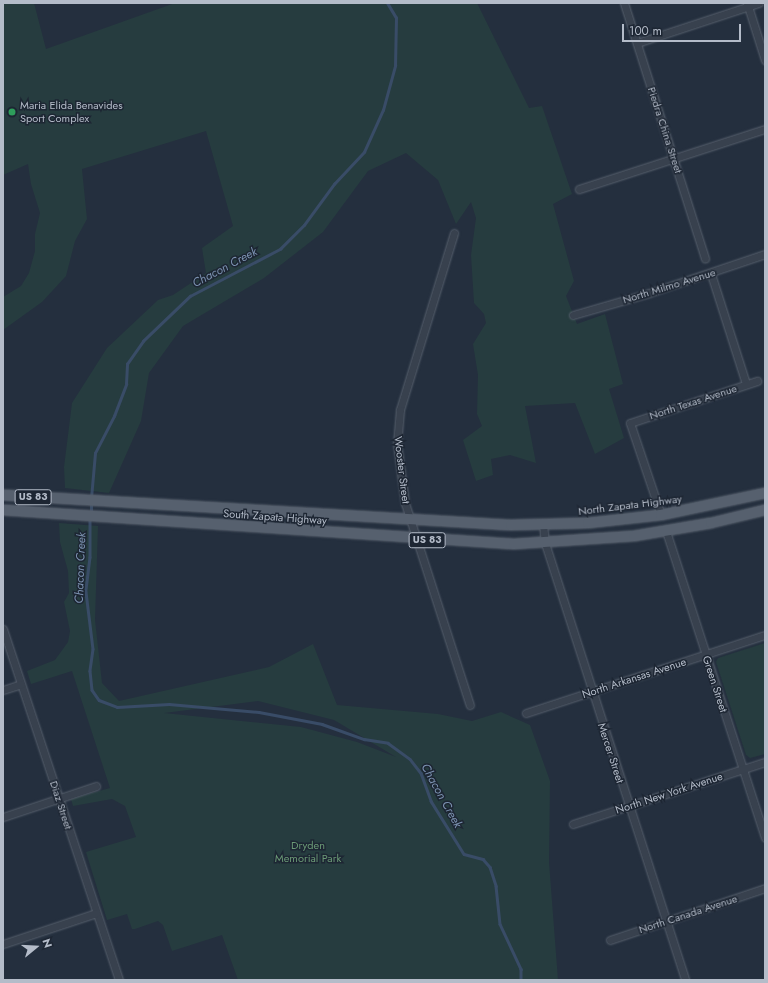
<!DOCTYPE html>
<style>
body{margin:0}
#map{position:relative;width:768px;height:983px;overflow:hidden;background:#242f3e;font-family:Jost,sans-serif}
div>[style]{position:absolute}
.green>*{inset:0;background:#263c3f}
.stream>*{height:2.5px;margin:-1.25px;padding:0 1.25px;transform-origin:1.25px;border-radius:1.25px;background:#394c67}
.roads{filter:drop-shadow(0 0 1px #565f6c) drop-shadow(0 0 1px #565f6c)}
.street>*{height:7px;margin:-3.5px;padding:0 3.5px;transform-origin:3.5px;border-radius:3.5px;background:#38414e}
.primary>*{height:10px;margin:-5px;padding:0 5px;transform-origin:5px;border-radius:5px;background:#56606e}
.dots>*{width:11px;height:11px;translate:-50% -50%;box-sizing:border-box;border:2px solid #1d2633;border-radius:50%}
span{translate:-50% -50%;white-space:nowrap;text-align:center;line-height:1.15;-webkit-text-stroke:3px #1d2633;paint-order:stroke}
.shield-label span{padding:1px 3px;background:#1d2633;border:1px solid;border-radius:3px;-webkit-text-stroke-width:0}
.shield-label{font-size:10px;color:#b4bcc9;font-weight:700}
.poi-label{font-size:11px;color:#b4bcc9}
.left{translate:0 -50%;text-align:left}
.street-label{font-size:11px;color:#b4bcc9}
.park-label{font-size:11px;color:#6b9a76}
.water-label{font-size:12px;color:#7c92b1;font-style:italic}
.frame{position:absolute;inset:0;border:4px solid #b4bcc9;pointer-events:none}
.north{position:absolute;left:16px;top:927px;width:40px;height:40px;-webkit-text-stroke:3px #1d2633;paint-order:stroke;rotate:72deg;font-size:11px;font-weight:700;line-height:16px;text-align:center;color:#b4bcc9}
.north::after{content:'';display:block;margin:auto;width:14px;height:18px;background:#b4bcc9;clip-path:polygon(50% 0,100% 100%,50% 72%,0 100%)}
.scale{position:absolute;left:622px;top:24px;width:119px;height:18px;box-sizing:border-box;border:2px solid #b4bcc9;border-top:0;padding-left:5px;font-size:12px;line-height:14px;white-space:nowrap;color:#b4bcc9;-webkit-text-stroke:3px #1d2633;paint-order:stroke}
</style>
<div id="map">
<div class="green">
<div style="clip-path:polygon(3px 3px,34px 3px,46px 49px,175px 3px,477px 3px,529px 108px,542px 106px,572px 194px,553px 204px,574px 281px,566px 296px,577px 324px,605px 314px,623px 384px,609px 389px,624px 438px,595px 454px,575px 403px,525px 406px,536px 463px,510px 455px,491px 459px,493px 475px,476px 481px,463px 440px,482px 426px,477px 414px,478px 375px,473px 344px,486px 323px,484px 314px,474px 303px,471px 255px,476px 218px,471px 202px,456px 224px,438px 180px,406px 153px,368px 171px,323px 232px,264px 278px,183px 326px,149px 373px,141px 421px,109px 493px,65px 488px,64px 467px,72px 403px,107px 348px,158px 300px,173px 295px,206px 273px,202px 248px,233px 226px,206px 131px,82px 169px,87px 219px,75px 241px,66px 276px,42px 302px,3px 330px,3px 297px,21px 286px,29px 273px,35px 251px,35px 234px,40px 213px,31px 184px,28px 164px,3px 175px)"></div>
<div style="clip-path:polygon(evenodd,59px 523px,98px 526px,95px 620px,102px 683px,119px 701px,269px 667px,313px 644px,337px 705px,438px 714px,472px 721px,501px 712px,530px 725px,550px 781px,549px 862px,558px 980px,238px 980px,222px 935px,172px 951px,163px 925px,158px 921px,135px 929px,132px 929px,127px 914px,107px 920px,86px 852px,136px 837px,125px 806px,112px 799px,73px 806px,71px 799px,110px 788px,72px 671px,31px 684px,27px 671px,55px 660px,68px 642px,70px 631px,64px 602px,69px 593px,68px 571px,60px 542px,59px 523px,258px 701px,334px 720px,396px 757px,357px 742px,301px 727px,164px 713px,258px 701px)"></div>
<div style="clip-path:polygon(765px 643px,765px 754px,750px 758px,746px 755px,716px 662px,718px 658px)"></div>
</div>
<div class="stream">
<div style="left:91px;top:498px;width:45px;rotate:-84.9deg"></div>
<div style="left:95px;top:453px;width:42px;rotate:-62.8deg"></div>
<div style="left:114px;top:416px;width:34px;rotate:-69deg"></div>
<div style="left:126px;top:384px;width:20px;rotate:-87deg"></div>
<div style="left:127px;top:364px;width:28px;rotate:-55deg"></div>
<div style="left:143px;top:341px;width:65px;rotate:-43.8deg"></div>
<div style="left:190px;top:296px;width:102px;rotate:-27.6deg"></div>
<div style="left:280px;top:249px;width:34px;rotate:-45deg"></div>
<div style="left:304px;top:225px;width:51px;rotate:-53.8deg"></div>
<div style="left:334px;top:184px;width:44px;rotate:-46.8deg"></div>
<div style="left:364px;top:152px;width:46px;rotate:-65.7deg"></div>
<div style="left:383px;top:110px;width:46px;rotate:-74.7deg"></div>
<div style="left:395px;top:66px;width:48px;rotate:-88.8deg"></div>
<div style="left:396px;top:18px;width:17px;rotate:-121deg"></div>
<div style="left:91px;top:514px;width:11px;rotate:-90deg"></div>
<div style="left:90px;top:519px;width:38px;rotate:90deg"></div>
<div style="left:90px;top:557px;width:35px;rotate:97deg"></div>
<div style="left:86px;top:592px;width:57px;rotate:83deg"></div>
<div style="left:93px;top:649px;width:22px;rotate:98deg"></div>
<div style="left:90px;top:671px;width:19px;rotate:84deg"></div>
<div style="left:92px;top:690px;width:12px;rotate:55deg"></div>
<div style="left:99px;top:700px;width:19px;rotate:21deg"></div>
<div style="left:117px;top:707px;width:52px;rotate:-3.3deg"></div>
<div style="left:169px;top:704px;width:90px;rotate:5.1deg"></div>
<div style="left:259px;top:712px;width:64px;rotate:10.8deg"></div>
<div style="left:322px;top:724px;width:45px;rotate:19.7deg"></div>
<div style="left:364px;top:739px;width:24px;rotate:9deg"></div>
<div style="left:388px;top:743px;width:27px;rotate:36deg"></div>
<div style="left:410px;top:759px;width:18px;rotate:52deg"></div>
<div style="left:421px;top:773px;width:30px;rotate:70deg"></div>
<div style="left:431px;top:801px;width:62px;rotate:58.1deg"></div>
<div style="left:464px;top:854px;width:20px;rotate:15deg"></div>
<div style="left:483px;top:859px;width:11px;rotate:49deg"></div>
<div style="left:490px;top:867px;width:20px;rotate:72deg"></div>
<div style="left:496px;top:886px;width:38px;rotate:84deg"></div>
<div style="left:500px;top:924px;width:50px;rotate:65deg"></div>
<div style="left:521px;top:969px;width:11px;rotate:90deg"></div>
</div>
<div class="roads">
<div class="street">
<div style="left:624px;top:3px;width:268px;rotate:72.4deg"></div>
<div style="left:747px;top:3px;width:60px;rotate:72.5deg"></div>
<div style="left:637px;top:43px;width:128px;rotate:-18.2deg"></div>
<div style="left:579px;top:189px;width:195px;rotate:-17.9deg"></div>
<div style="left:454px;top:233px;width:185px;rotate:107deg"></div>
<div style="left:400px;top:410px;width:33px;rotate:95deg"></div>
<div style="left:397px;top:443px;width:61px;rotate:82.4deg"></div>
<div style="left:405px;top:503px;width:212px;rotate:72.2deg"></div>
<div style="left:711px;top:274px;width:115px;rotate:72.3deg"></div>
<div style="left:573px;top:315px;width:79px;rotate:-16.1deg"></div>
<div style="left:649px;top:293px;width:122px;rotate:-18.6deg"></div>
<div style="left:661px;top:515px;width:97px;rotate:-108.6deg"></div>
<div style="left:630px;top:423px;width:134px;rotate:-18.3deg"></div>
<div style="left:543px;top:524px;width:19px;rotate:84deg"></div>
<div style="left:545px;top:543px;width:459px;rotate:72.2deg"></div>
<div style="left:666px;top:531px;width:322px;rotate:72.1deg"></div>
<div style="left:3px;top:629px;width:370px;rotate:71.7deg"></div>
<div style="left:3px;top:690px;width:19px;rotate:-18deg"></div>
<div style="left:526px;top:713px;width:251px;rotate:-18.1deg"></div>
<div style="left:3px;top:817px;width:98px;rotate:-18.4deg"></div>
<div style="left:573px;top:824px;width:202px;rotate:-17.9deg"></div>
<div style="left:610px;top:940px;width:163px;rotate:-18.5deg"></div>
<div style="left:3px;top:944px;width:98px;rotate:-18.4deg"></div>
</div>
<div class="primary">
<div style="left:3px;top:495px;width:509px;rotate:3.38deg"></div>
<div style="left:511px;top:525px;width:77px;rotate:-1.5deg"></div>
<div style="left:588px;top:523px;width:73px;rotate:-6.3deg"></div>
<div style="left:661px;top:515px;width:106px;rotate:-11.9deg"></div>
<div style="left:3px;top:510px;width:512px;rotate:3.81deg"></div>
<div style="left:514px;top:544px;width:120px;rotate:-3.8deg"></div>
<div style="left:634px;top:536px;width:78px;rotate:-9.6deg"></div>
<div style="left:711px;top:523px;width:56px;rotate:-13.5deg"></div>
</div>
</div>
<div class="dots">
<div style="left:12px;top:112px;background:#2e9e5b"></div>
</div>
<div class="shield-label">
<span style="left:33px;top:497px">US 83</span>
<span style="left:427px;top:540px">US 83</span>
</div>
<div class="poi-label">
<span class="left" style="left:20px;top:112px">Maria Elida Benavides<br>Sport Complex</span>
</div>
<div class="street-label">
<span style="left:665px;top:130px;rotate:72deg">Piedra China Street</span>
<span style="left:669px;top:286px;rotate:-17deg">North Milmo Avenue</span>
<span style="left:693px;top:402px;rotate:-18deg">North Texas Avenue</span>
<span style="left:402px;top:470px;rotate:83deg">Wooster Street</span>
<span style="left:630px;top:505px;rotate:-7deg">North Zapata Highway</span>
<span style="left:275px;top:517px;rotate:4deg">South Zapata Highway</span>
<span style="left:634px;top:678px;rotate:-18deg">North Arkansas Avenue</span>
<span style="left:715px;top:684px;rotate:72deg">Green Street</span>
<span style="left:611px;top:753px;rotate:72deg">Mercer Street</span>
<span style="left:669px;top:793px;rotate:-18deg">North New York Avenue</span>
<span style="left:61px;top:805px;rotate:72deg">Diaz Street</span>
<span style="left:688px;top:914px;rotate:-18deg">North Canada Avenue</span>
</div>
<div class="park-label">
<span style="left:308px;top:852px">Dryden<br>Memorial Park</span>
</div>
<div class="water-label">
<span style="left:225px;top:268px;rotate:-28deg">Chacon Creek</span>
<span style="left:81px;top:568px;rotate:-88deg">Chacon Creek</span>
<span style="left:441px;top:796px;rotate:61deg">Chacon Creek</span>
</div>
<div class="frame"></div>
<div class="north">N</div>
<div class="scale">100 m</div>
</div>
